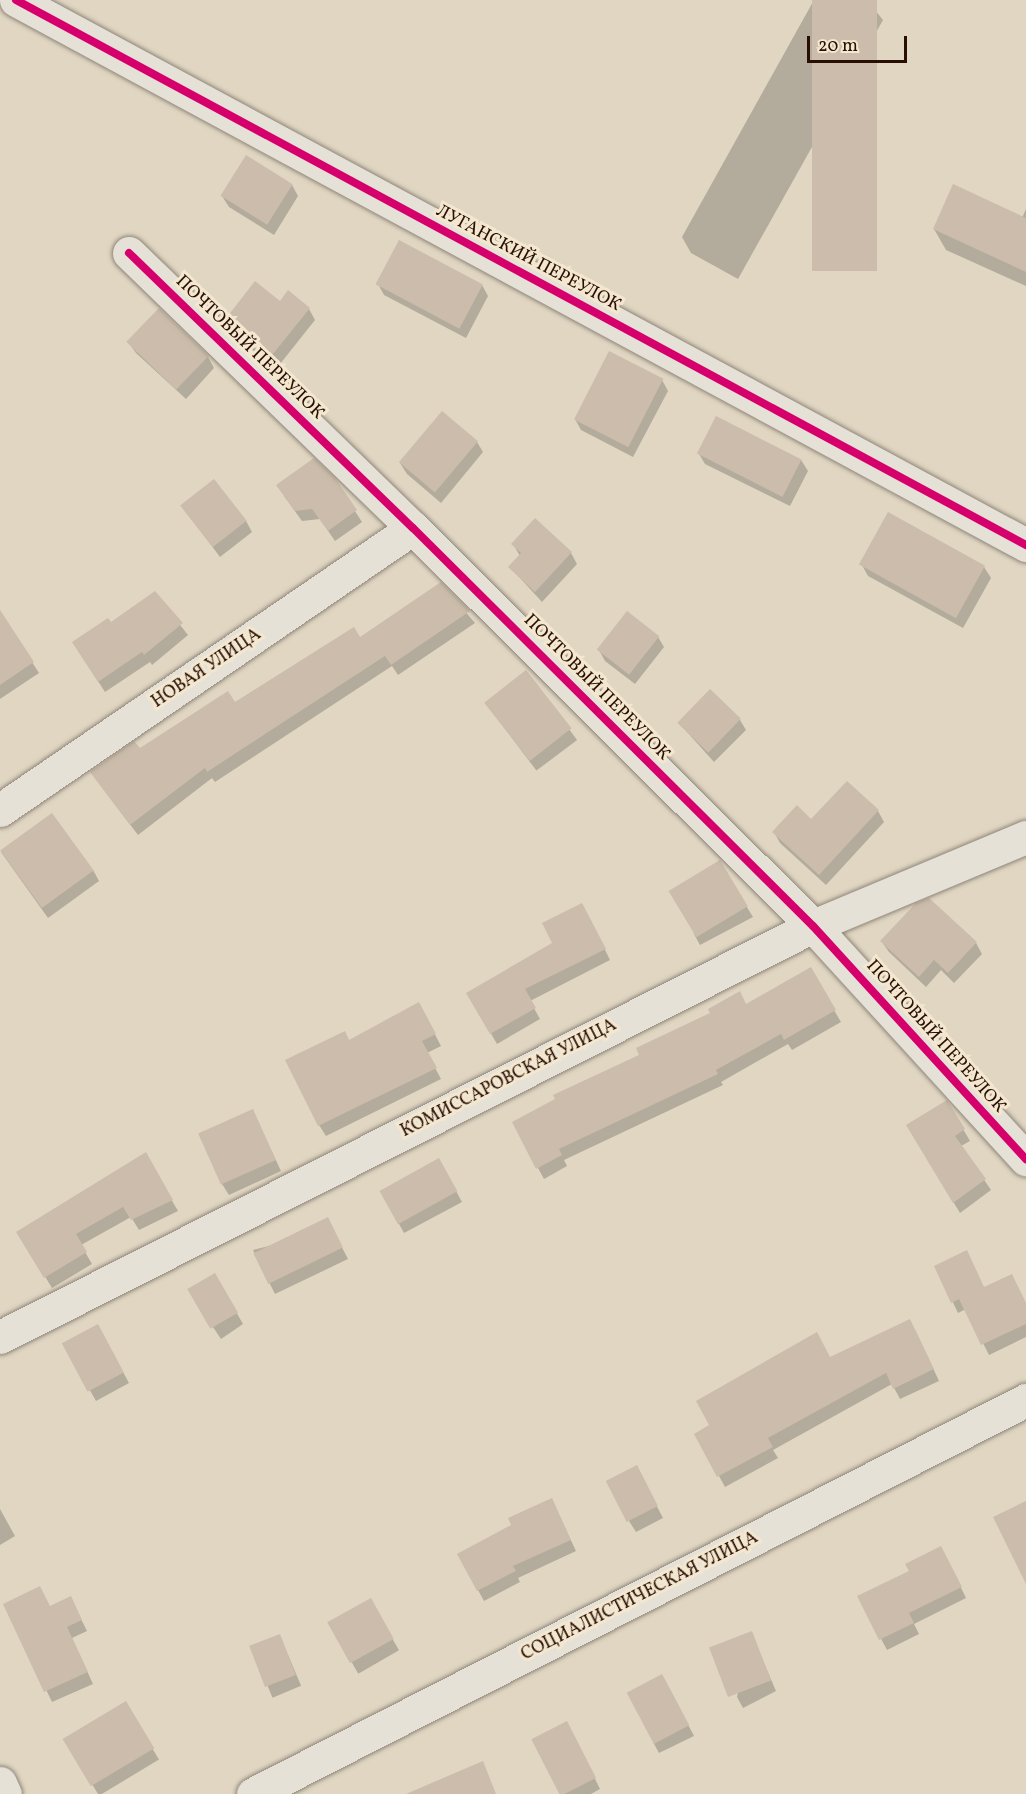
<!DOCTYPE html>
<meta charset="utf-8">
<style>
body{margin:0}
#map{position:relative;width:1026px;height:1794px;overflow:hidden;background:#e0d6c2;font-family:Vollkorn,serif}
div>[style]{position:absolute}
.shadow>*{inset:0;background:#0003;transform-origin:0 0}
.building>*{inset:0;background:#cbbcab;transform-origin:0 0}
.roads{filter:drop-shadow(0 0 2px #8f8579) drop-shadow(0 0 2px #8f8579)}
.minor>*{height:33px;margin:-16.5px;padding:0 16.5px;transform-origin:16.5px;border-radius:16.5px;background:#e6e1d7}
.cycleway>*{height:8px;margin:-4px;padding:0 4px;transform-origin:4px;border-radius:4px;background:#d6006c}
span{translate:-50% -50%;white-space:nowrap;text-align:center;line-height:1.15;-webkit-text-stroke:6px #f3e7cf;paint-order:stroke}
.street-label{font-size:18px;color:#280e03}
.scale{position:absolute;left:807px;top:36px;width:100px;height:27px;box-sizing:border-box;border:3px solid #280e03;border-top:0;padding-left:8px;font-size:18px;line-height:21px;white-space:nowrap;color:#280e03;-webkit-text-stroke:4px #f3e7cf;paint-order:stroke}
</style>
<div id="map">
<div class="shadow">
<div style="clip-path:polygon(814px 0,867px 0,883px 20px,738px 279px,691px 253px,682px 237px)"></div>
<div style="clip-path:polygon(292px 185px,298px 196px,274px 235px,229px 207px,222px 196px)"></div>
<div style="clip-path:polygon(1026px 209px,1026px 286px,946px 250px,934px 229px,1022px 218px)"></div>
<div style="clip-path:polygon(378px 284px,482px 285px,488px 296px,466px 338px,384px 295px)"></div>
<div style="clip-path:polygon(309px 309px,315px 320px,280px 364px,235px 328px,228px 317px)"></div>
<div style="clip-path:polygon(129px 343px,208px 357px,214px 368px,186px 399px,136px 353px)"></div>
<div style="clip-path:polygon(662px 380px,668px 391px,633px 457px,581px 430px,575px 419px)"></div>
<div style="clip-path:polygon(477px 442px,483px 452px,441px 503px,407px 474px,400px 463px)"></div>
<div style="clip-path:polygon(699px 454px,801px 460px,808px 471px,790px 506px,705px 464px)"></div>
<div style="clip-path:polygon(334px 479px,362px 522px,335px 541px,320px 519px,302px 521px,284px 496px)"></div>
<div style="clip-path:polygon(182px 506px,246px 521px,252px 532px,220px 557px)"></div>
<div style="clip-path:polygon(513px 544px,571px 553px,577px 564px,542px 602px,510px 567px,520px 556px)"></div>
<div style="clip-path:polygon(862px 565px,984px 567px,991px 578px,963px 628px,868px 576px)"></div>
<div style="clip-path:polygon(441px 584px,475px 623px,398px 675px,392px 666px,215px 782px,212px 778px,138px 835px,99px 783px,140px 750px,360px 639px)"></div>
<div style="clip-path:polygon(155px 593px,188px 635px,152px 665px,150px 662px,105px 692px,80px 653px,111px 624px)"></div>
<div style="clip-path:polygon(3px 617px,39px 673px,0 699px,0 618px)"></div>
<div style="clip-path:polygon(658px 637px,664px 647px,635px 684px,605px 661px,599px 650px)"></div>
<div style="left:526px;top:672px;width:85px;height:51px;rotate:53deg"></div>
<div style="clip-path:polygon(740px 720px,746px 730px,714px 762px,679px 723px)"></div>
<div style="clip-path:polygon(878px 811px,884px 822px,826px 885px,780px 843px,774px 832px,812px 821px)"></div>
<div style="clip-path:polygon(1px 852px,93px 870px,99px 881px,48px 918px)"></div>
<div style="clip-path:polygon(719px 862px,753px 917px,700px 945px,694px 934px)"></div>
<div style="clip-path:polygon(588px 915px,610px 960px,530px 1001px,540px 1019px,497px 1044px,468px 994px,554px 944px)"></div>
<div style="clip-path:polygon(882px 942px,976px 943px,982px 954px,954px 983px,941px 970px,926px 987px,889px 952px)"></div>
<div style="clip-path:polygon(810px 969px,841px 1022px,792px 1050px,788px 1044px,721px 1082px,723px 1085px,564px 1160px,567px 1166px,544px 1179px,538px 1168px,641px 1056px,713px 1014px,746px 1006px)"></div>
<div style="clip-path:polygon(419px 1004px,441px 1046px,427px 1053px,441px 1079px,326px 1136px,319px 1125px,349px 1041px)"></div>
<div style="clip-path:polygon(947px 1102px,970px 1141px,961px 1146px,991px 1190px,960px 1213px,908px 1126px)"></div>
<div style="clip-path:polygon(258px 1122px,281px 1171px,229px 1195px,222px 1184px)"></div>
<div style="clip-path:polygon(145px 1154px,178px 1211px,139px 1230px,131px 1217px,81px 1245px,92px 1264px,52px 1288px,18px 1232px)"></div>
<div style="clip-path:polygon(445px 1171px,462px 1202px,404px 1233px,381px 1191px)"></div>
<div style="clip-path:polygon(333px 1230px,348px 1259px,275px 1294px,253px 1250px)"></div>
<div style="clip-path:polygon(936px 1267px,1026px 1304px,1026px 1337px,989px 1355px,966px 1309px,958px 1313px)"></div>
<div style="clip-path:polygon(215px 1275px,243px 1324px,221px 1339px,196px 1302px)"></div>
<div style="clip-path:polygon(916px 1332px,939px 1381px,900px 1399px,892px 1384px,773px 1450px,778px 1458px,725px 1487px,696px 1434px)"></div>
<div style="clip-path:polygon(104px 1337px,129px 1383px,96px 1401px,64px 1344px)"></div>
<div style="clip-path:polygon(642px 1478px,663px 1518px,636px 1532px,629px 1521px)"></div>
<div style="clip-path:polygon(0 1509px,15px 1536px,0 1545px)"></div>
<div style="clip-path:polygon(557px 1511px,576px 1551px,518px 1578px,520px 1582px,484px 1601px,478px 1590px)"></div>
<div style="clip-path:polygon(947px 1559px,966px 1598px,914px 1624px,919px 1634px,887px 1650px,859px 1597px)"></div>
<div style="left:370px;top:1600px;width:58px;height:47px;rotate:60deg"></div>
<div style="clip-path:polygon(5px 1604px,76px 1609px,87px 1631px,72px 1638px,93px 1684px,52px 1702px)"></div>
<div style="clip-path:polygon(751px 1633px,776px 1691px,743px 1708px,737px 1697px)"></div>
<div style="left:280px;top:1636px;width:54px;height:31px;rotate:67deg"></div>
<div style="clip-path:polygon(668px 1686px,694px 1736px,659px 1753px,653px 1742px)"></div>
<div style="left:125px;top:1703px;width:66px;height:70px;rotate:59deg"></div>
<div style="clip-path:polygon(573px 1734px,600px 1789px,591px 1794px,563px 1794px,534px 1741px)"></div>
</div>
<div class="building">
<div style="left:812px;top:0;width:65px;height:271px"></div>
<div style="left:246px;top:155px;width:55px;height:48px;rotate:32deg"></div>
<div style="clip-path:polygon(953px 184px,1026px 218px,1026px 272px,933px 229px)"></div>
<div style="left:399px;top:240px;width:95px;height:50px;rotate:28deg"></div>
<div style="clip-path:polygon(255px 281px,280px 301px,288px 290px,310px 308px,273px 354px,227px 317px)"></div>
<div style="left:159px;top:308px;width:69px;height:47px;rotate:44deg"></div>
<div style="left:609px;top:351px;width:61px;height:77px;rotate:27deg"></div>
<div style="left:442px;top:411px;width:47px;height:67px;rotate:40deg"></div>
<div style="left:716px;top:416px;width:96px;height:42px;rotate:27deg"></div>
<div style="clip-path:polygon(314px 458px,335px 478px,357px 510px,328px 531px,312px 509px,295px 511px,276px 485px)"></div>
<div style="left:214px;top:479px;width:53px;height:43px;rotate:52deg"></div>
<div style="left:888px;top:512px;width:111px;height:60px;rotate:29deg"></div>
<div style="clip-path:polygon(535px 518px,572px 552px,535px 592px,508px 567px,521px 553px,511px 544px)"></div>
<div style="clip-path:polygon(441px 582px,470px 611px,391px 665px,385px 656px,207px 772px,205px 768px,130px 825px,90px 772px,134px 741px,140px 748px,228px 691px,235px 702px,354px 627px,360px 637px)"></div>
<div style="clip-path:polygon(155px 591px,183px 623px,144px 655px,142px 652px,98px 682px,72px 642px,108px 618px,111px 622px)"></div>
<div style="clip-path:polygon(0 610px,34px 662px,0 685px)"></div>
<div style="left:627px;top:611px;width:41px;height:49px;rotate:38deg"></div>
<div style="left:526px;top:670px;width:74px;height:53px;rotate:52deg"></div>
<div style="left:710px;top:689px;width:43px;height:47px;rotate:44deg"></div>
<div style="clip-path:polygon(847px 781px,879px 810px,819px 875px,772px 832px,797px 805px,811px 819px)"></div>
<div style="left:52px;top:813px;width:71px;height:64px;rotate:54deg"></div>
<div style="left:720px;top:860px;width:54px;height:60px;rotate:59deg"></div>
<div style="clip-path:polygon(929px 898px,977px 942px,948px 973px,934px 960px,919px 977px,880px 941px,916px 903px)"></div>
<div style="clip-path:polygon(582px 903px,606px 949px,525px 989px,536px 1008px,490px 1034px,466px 993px,552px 943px,542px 923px)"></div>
<div style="clip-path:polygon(811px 967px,836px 1010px,784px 1040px,781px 1034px,716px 1070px,718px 1074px,559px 1149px,562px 1155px,536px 1169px,512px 1122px,555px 1099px,553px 1095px,639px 1055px,636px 1048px,710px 1013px,708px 1009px,740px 991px,746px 1004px)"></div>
<div style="clip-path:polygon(419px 1002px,436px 1034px,422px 1041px,437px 1068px,318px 1126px,285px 1060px,345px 1031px,349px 1040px)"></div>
<div style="clip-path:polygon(947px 1100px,965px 1129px,955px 1136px,986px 1179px,953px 1203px,906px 1125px)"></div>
<div style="left:253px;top:1109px;width:56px;height:60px;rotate:66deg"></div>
<div style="clip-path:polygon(146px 1152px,173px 1200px,131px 1220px,123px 1207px,76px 1234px,87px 1252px,44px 1278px,16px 1232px)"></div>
<div style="left:439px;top:1158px;width:38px;height:68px;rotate:61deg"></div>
<div style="left:328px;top:1217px;width:34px;height:83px;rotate:64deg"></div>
<div style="clip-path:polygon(967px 1250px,984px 1287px,1012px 1274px,1026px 1303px,1026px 1324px,981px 1345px,959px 1299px,951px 1303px,934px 1266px)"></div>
<div style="left:215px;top:1273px;width:46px;height:32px;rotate:60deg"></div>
<div style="clip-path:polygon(910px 1319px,934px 1369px,893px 1389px,886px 1373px,768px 1438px,773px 1447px,717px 1477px,694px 1434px,709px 1425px,696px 1401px,817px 1332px,830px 1357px)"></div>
<div style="left:98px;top:1324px;width:55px;height:41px;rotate:62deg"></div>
<div style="left:637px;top:1465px;width:46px;height:35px;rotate:63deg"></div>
<div style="clip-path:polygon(552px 1498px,571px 1540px,513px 1566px,516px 1571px,477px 1591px,457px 1554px,511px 1525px,508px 1518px)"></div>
<div style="clip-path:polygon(1026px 1501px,1026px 1584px,993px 1517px)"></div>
<div style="clip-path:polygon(941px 1546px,962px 1587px,909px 1613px,914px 1623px,879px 1640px,857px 1596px,909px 1571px,905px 1564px)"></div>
<div style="clip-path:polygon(40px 1586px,50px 1606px,71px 1596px,82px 1620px,67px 1627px,88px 1672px,44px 1692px,3px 1604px)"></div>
<div style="left:371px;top:1598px;width:47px;height:50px;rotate:61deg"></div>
<div style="left:752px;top:1631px;width:53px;height:46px;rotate:69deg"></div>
<div style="left:280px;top:1634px;width:44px;height:33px;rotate:69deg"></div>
<div style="left:662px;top:1674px;width:58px;height:40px;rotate:62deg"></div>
<div style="left:126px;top:1701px;width:55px;height:74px;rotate:59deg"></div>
<div style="left:567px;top:1721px;width:64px;height:40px;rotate:63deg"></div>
<div style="clip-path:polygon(483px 1761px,496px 1794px,406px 1794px)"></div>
</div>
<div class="roads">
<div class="minor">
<div style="left:16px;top:0;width:1148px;rotate:28.35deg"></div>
<div style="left:129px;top:253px;width:395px;rotate:44.1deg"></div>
<div style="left:413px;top:528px;width:564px;rotate:44.86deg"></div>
<div style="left:813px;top:926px;width:316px;rotate:47.6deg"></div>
<div style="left:0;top:810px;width:500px;rotate:-34.33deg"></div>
<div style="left:0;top:1337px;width:911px;rotate:-26.82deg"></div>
<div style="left:813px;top:926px;width:231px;rotate:-22.7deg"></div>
<div style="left:0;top:1783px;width:12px;rotate:66deg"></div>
<div style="left:253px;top:1794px;width:868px;rotate:-27.01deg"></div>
</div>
</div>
<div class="cycleway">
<div style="left:16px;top:0;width:1148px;rotate:28.35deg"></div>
<div style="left:129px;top:253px;width:395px;rotate:44.1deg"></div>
<div style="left:413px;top:528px;width:564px;rotate:44.86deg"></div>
<div style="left:813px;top:926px;width:316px;rotate:47.6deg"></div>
</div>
<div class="street-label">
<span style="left:528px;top:259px;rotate:28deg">ЛУГАНСКИЙ ПЕРЕУЛОК</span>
<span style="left:249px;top:348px;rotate:44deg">ПОЧТОВЫЙ ПЕРЕУЛОК</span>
<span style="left:207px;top:669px;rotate:-34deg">НОВАЯ УЛИЦА</span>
<span style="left:596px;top:688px;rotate:45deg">ПОЧТОВЫЙ ПЕРЕУЛОК</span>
<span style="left:935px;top:1037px;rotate:48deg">ПОЧТОВЫЙ ПЕРЕУЛОК</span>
<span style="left:509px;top:1079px;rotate:-27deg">КОМИССАРОВСКАЯ УЛИЦА</span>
<span style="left:640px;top:1597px;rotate:-27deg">СОЦИАЛИСТИЧЕСКАЯ УЛИЦА</span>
</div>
<div class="scale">20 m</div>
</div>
